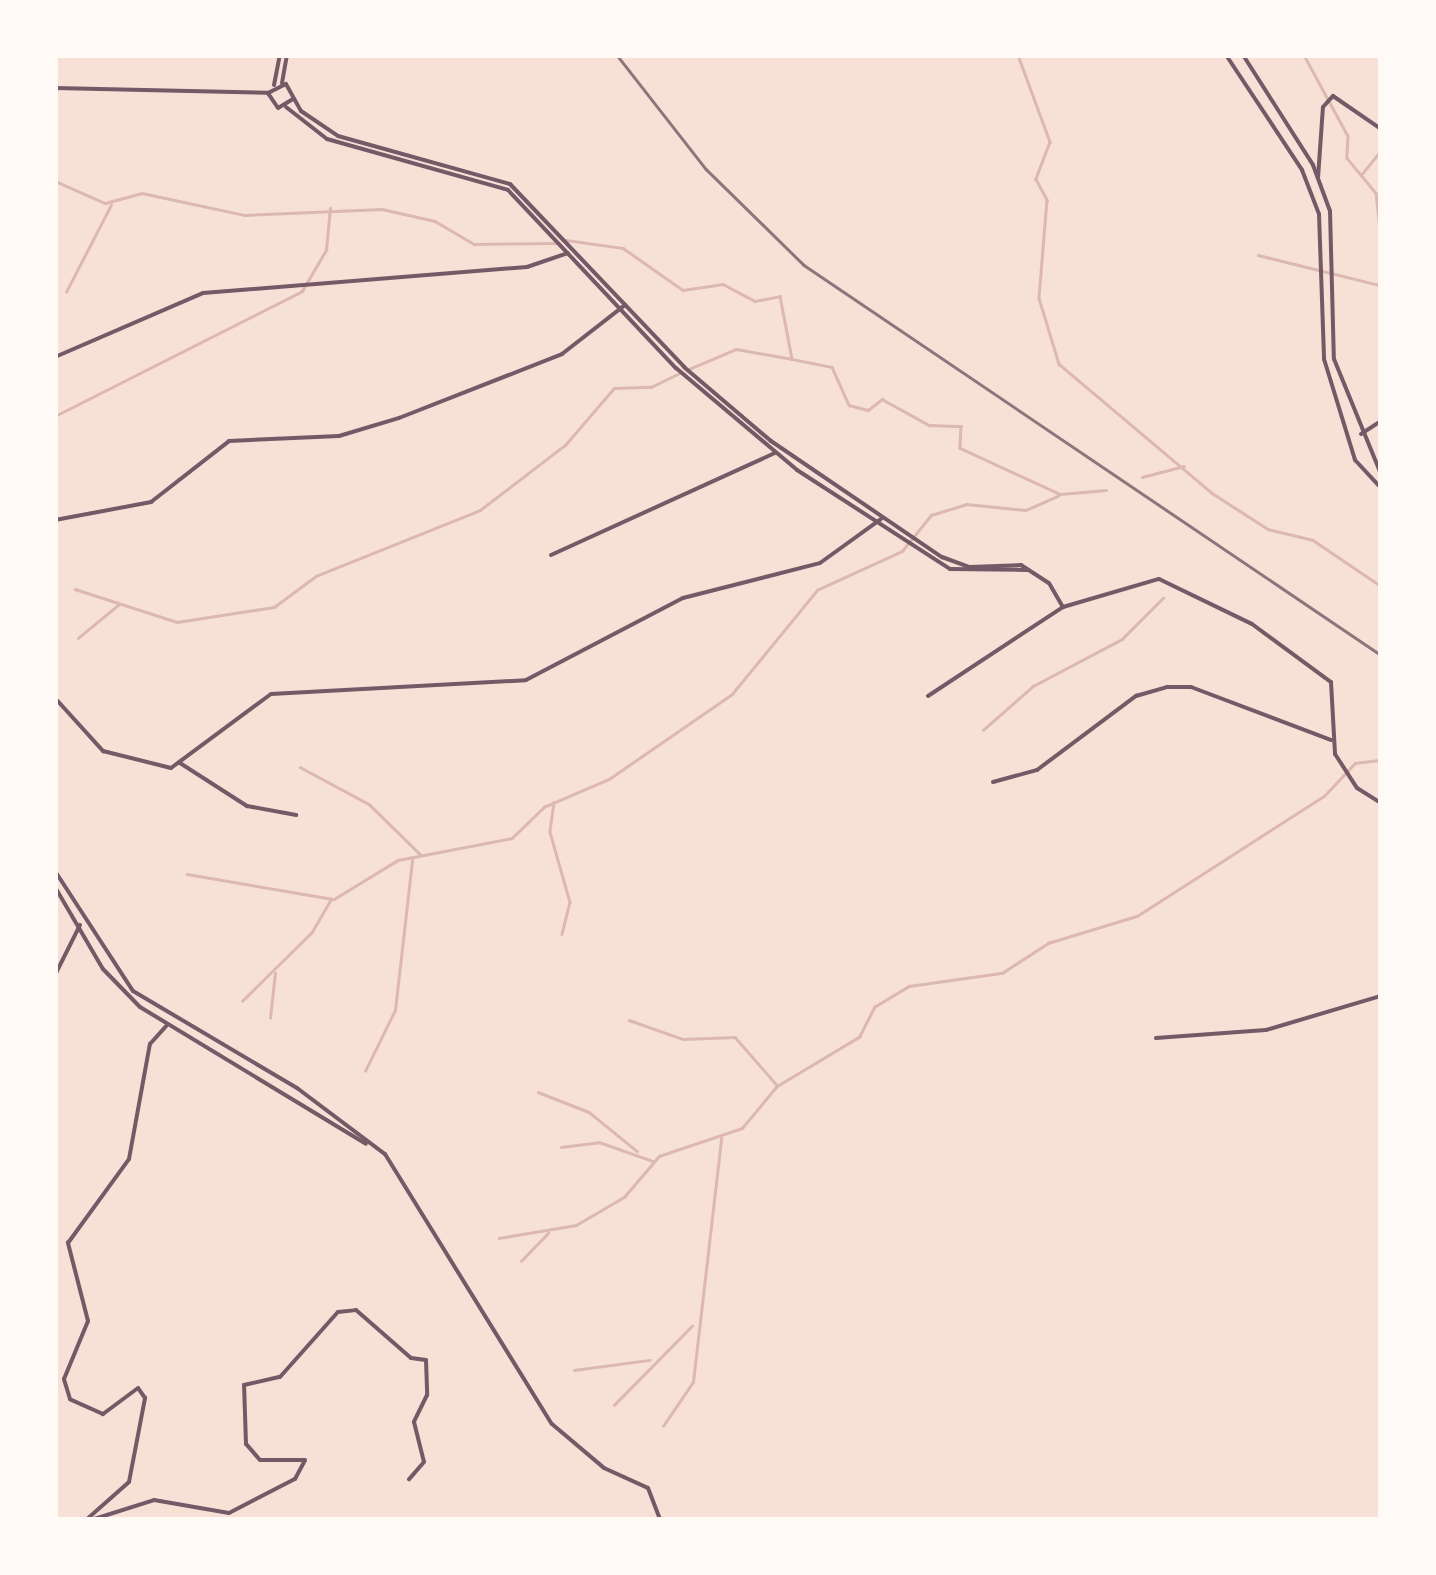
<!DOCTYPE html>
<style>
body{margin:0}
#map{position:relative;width:1436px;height:1575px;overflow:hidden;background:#f7e1d7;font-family:Mulish,sans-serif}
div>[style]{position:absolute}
.stream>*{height:2.5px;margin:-1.25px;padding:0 1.25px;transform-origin:1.25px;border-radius:1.25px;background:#dcb8b0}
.minor>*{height:4px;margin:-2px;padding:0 2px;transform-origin:2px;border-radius:2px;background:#755966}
.rail>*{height:2.5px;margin:-1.25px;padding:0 1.25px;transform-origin:1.25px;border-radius:1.25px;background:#8f747c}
span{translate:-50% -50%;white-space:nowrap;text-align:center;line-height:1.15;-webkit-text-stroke:9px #fffaf5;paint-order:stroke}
.frame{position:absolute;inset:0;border:58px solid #fffaf5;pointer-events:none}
</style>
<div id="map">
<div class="stream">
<div style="left:1018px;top:55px;width:93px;rotate:69.8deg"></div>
<div style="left:1050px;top:142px;width:40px;rotate:111deg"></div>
<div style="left:1036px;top:179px;width:24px;rotate:62deg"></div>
<div style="left:1047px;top:200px;width:98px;rotate:94.7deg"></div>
<div style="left:1039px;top:298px;width:69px;rotate:73.1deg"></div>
<div style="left:1059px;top:364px;width:200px;rotate:40.1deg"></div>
<div style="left:1212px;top:493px;width:67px;rotate:32.7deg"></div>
<div style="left:1268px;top:529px;width:46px;rotate:13.7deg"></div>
<div style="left:1313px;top:540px;width:82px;rotate:34.1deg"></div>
<div style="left:1304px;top:55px;width:92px;rotate:61.5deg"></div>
<div style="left:1348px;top:136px;width:22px;rotate:93deg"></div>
<div style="left:1347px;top:158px;width:45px;rotate:50.4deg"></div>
<div style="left:1376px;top:193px;width:46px;rotate:83.8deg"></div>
<div style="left:1361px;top:175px;width:32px;rotate:-51deg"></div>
<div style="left:55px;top:181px;width:55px;rotate:23.7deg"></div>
<div style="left:105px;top:203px;width:38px;rotate:-15deg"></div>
<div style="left:142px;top:193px;width:105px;rotate:12.1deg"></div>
<div style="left:245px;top:215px;width:137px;rotate:-2.5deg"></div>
<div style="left:382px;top:209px;width:54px;rotate:12.8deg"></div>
<div style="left:435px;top:221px;width:45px;rotate:30.5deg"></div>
<div style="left:474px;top:244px;width:85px;rotate:-0.7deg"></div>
<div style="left:566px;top:240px;width:58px;rotate:8deg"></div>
<div style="left:623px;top:248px;width:73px;rotate:35deg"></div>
<div style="left:683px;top:290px;width:40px;rotate:-8.5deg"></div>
<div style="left:723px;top:284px;width:36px;rotate:28deg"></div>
<div style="left:755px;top:301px;width:25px;rotate:-11deg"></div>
<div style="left:780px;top:296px;width:64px;rotate:79.2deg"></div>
<div style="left:792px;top:359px;width:41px;rotate:11.3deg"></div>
<div style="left:832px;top:367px;width:42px;rotate:65.9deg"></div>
<div style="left:849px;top:405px;width:20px;rotate:15deg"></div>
<div style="left:868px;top:410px;width:18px;rotate:-38deg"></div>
<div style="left:882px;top:399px;width:54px;rotate:29deg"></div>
<div style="left:929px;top:425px;width:32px;rotate:2deg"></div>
<div style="left:961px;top:426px;width:22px;rotate:93deg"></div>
<div style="left:960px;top:448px;width:110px;rotate:24.7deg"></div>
<div style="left:1060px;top:494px;width:46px;rotate:-5deg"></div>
<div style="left:1258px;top:255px;width:125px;rotate:13.9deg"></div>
<div style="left:1381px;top:262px;width:54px;rotate:90deg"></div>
<div style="left:66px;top:292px;width:98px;rotate:-62.7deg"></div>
<div style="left:687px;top:370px;width:53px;rotate:-23.2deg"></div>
<div style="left:736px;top:349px;width:57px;rotate:10.1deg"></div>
<div style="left:55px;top:416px;width:277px;rotate:-26.8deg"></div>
<div style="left:302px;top:291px;width:48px;rotate:-59.7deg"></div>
<div style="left:326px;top:250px;width:42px;rotate:-84.6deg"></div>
<div style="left:1142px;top:477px;width:43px;rotate:-14.7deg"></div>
<div style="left:75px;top:589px;width:107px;rotate:17.9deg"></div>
<div style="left:177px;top:622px;width:98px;rotate:-8.8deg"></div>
<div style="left:274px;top:607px;width:52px;rotate:-36.4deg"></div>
<div style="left:316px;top:576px;width:177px;rotate:-21.9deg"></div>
<div style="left:480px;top:510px;width:107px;rotate:-37.4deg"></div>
<div style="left:565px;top:445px;width:75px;rotate:-49.3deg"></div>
<div style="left:614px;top:388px;width:37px;rotate:-2deg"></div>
<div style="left:651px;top:387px;width:32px;rotate:-26deg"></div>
<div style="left:78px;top:638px;width:52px;rotate:-39.5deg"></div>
<div style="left:983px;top:730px;width:67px;rotate:-41.3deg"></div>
<div style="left:1033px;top:686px;width:101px;rotate:-27.8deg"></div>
<div style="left:1122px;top:639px;width:58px;rotate:-45deg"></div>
<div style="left:300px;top:767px;width:78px;rotate:28.2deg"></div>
<div style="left:369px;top:804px;width:73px;rotate:44.4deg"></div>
<div style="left:554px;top:802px;width:30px;rotate:98deg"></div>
<div style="left:550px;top:832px;width:73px;rotate:74.1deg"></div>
<div style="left:570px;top:902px;width:33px;rotate:104deg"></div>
<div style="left:187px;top:874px;width:149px;rotate:9.7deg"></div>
<div style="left:334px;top:899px;width:75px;rotate:-31.4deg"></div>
<div style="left:398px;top:860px;width:116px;rotate:-10.9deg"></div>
<div style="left:512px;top:838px;width:45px;rotate:-44.1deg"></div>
<div style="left:544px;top:807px;width:71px;rotate:-23.3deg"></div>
<div style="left:609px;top:779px;width:150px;rotate:-34.6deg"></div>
<div style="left:732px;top:694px;width:134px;rotate:-50.7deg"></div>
<div style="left:817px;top:590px;width:94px;rotate:-24.6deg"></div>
<div style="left:902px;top:551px;width:46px;rotate:-51.1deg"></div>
<div style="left:931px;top:515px;width:37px;rotate:-17deg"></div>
<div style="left:966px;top:504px;width:60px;rotate:5.7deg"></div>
<div style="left:1026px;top:510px;width:35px;rotate:-24deg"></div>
<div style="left:242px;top:1001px;width:98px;rotate:-44.6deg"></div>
<div style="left:312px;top:932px;width:38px;rotate:-60deg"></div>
<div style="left:270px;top:1018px;width:45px;rotate:-83.7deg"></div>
<div style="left:629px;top:1020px;width:57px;rotate:19.4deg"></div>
<div style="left:683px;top:1039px;width:52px;rotate:-2.2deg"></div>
<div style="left:735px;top:1037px;width:62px;rotate:48.9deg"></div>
<div style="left:365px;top:1071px;width:68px;rotate:-63.8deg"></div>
<div style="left:395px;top:1010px;width:151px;rotate:-83.5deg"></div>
<div style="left:538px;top:1092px;width:55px;rotate:21.4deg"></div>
<div style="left:589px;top:1112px;width:62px;rotate:39.1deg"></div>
<div style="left:561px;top:1147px;width:38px;rotate:-7deg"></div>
<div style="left:599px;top:1142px;width:57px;rotate:19.4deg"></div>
<div style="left:499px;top:1238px;width:78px;rotate:-9.6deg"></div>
<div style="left:576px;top:1225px;width:56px;rotate:-30.3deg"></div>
<div style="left:624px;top:1197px;width:54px;rotate:-49.5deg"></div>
<div style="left:659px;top:1156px;width:88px;rotate:-18.6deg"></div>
<div style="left:742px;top:1128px;width:55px;rotate:-50.2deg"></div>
<div style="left:777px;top:1086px;width:96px;rotate:-30.9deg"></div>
<div style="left:859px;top:1037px;width:34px;rotate:-63deg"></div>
<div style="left:874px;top:1007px;width:41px;rotate:-31deg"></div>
<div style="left:909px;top:986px;width:94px;rotate:-8deg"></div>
<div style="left:1002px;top:973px;width:55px;rotate:-33.1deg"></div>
<div style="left:1048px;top:943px;width:93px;rotate:-16.9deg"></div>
<div style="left:1137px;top:916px;width:222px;rotate:-32.7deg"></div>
<div style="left:1324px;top:796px;width:45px;rotate:-46.8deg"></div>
<div style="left:1355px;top:763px;width:26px;rotate:-7deg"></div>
<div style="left:521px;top:1261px;width:39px;rotate:-46deg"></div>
<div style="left:574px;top:1370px;width:76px;rotate:-7.6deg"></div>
<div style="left:614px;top:1405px;width:111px;rotate:-45.4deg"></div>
<div style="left:663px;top:1426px;width:53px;rotate:-55.7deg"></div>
<div style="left:693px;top:1382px;width:245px;rotate:-83.4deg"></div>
</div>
<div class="minor">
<div style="left:1226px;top:55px;width:138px;rotate:56.5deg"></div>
<div style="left:1302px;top:170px;width:47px;rotate:68.9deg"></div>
<div style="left:1319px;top:214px;width:145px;rotate:88deg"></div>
<div style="left:1324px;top:359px;width:106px;rotate:72.9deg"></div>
<div style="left:1355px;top:460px;width:38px;rotate:47deg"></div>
<div style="left:1243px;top:55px;width:130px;rotate:57.5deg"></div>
<div style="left:1313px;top:165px;width:49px;rotate:69.7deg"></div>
<div style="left:1330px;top:211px;width:148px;rotate:88.5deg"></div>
<div style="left:1334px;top:359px;width:124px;rotate:67.8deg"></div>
<div style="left:282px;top:83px;width:28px;rotate:-80deg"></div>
<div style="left:274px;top:85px;width:31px;rotate:-79deg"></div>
<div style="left:55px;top:88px;width:213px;rotate:1.3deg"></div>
<div style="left:293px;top:99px;width:17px;rotate:149deg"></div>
<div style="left:278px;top:108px;width:18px;rotate:-124deg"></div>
<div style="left:268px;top:93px;width:20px;rotate:-27deg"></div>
<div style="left:286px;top:84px;width:31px;rotate:61deg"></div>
<div style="left:301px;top:111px;width:45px;rotate:34deg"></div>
<div style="left:338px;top:136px;width:179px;rotate:15.6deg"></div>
<div style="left:510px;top:184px;width:253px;rotate:46.4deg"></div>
<div style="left:684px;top:367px;width:114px;rotate:40.4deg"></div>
<div style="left:771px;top:441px;width:207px;rotate:34.2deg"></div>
<div style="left:942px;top:557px;width:30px;rotate:20deg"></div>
<div style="left:970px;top:567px;width:51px;rotate:-2.2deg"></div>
<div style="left:1021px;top:565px;width:33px;rotate:33deg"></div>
<div style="left:1049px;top:583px;width:28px;rotate:60deg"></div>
<div style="left:286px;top:107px;width:52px;rotate:38deg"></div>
<div style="left:327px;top:139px;width:188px;rotate:15.7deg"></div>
<div style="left:508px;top:190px;width:245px;rotate:46.7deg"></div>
<div style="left:676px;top:368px;width:158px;rotate:40.1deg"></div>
<div style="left:797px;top:470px;width:182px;rotate:32.9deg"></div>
<div style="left:950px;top:569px;width:77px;rotate:0.7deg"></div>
<div style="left:1318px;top:178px;width:71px;rotate:-86deg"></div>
<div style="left:1323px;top:107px;width:15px;rotate:-48deg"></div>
<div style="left:1333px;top:96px;width:58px;rotate:34.5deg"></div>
<div style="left:55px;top:357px;width:161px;rotate:-23.4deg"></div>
<div style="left:203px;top:293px;width:325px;rotate:-4.6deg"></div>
<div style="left:527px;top:267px;width:43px;rotate:-18.9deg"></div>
<div style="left:1361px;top:434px;width:24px;rotate:-33deg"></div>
<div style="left:55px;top:520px;width:98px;rotate:-10.6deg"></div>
<div style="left:151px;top:502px;width:99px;rotate:-38deg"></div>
<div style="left:229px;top:441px;width:110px;rotate:-2.6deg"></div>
<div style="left:339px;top:436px;width:63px;rotate:-16.7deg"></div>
<div style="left:399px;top:418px;width:175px;rotate:-21.4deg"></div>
<div style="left:562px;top:354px;width:80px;rotate:-37.9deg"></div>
<div style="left:551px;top:555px;width:246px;rotate:-24.5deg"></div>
<div style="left:928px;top:696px;width:162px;rotate:-33.4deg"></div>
<div style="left:1063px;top:607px;width:100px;rotate:-16.3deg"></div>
<div style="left:1159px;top:579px;width:103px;rotate:25.8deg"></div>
<div style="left:1252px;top:624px;width:98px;rotate:36.3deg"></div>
<div style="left:1331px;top:682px;width:72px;rotate:86.8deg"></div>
<div style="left:1335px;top:754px;width:40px;rotate:57.1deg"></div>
<div style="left:1357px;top:788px;width:28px;rotate:32deg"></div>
<div style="left:55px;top:698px;width:72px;rotate:47.8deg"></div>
<div style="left:103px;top:751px;width:70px;rotate:14deg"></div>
<div style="left:171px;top:768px;width:124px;rotate:-36.5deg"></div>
<div style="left:271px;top:694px;width:255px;rotate:-3.1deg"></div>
<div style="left:526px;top:680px;width:177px;rotate:-27.6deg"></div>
<div style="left:683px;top:598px;width:141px;rotate:-14.3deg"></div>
<div style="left:820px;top:563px;width:75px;rotate:-35.8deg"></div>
<div style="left:180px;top:763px;width:80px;rotate:32.7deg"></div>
<div style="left:247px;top:806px;width:50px;rotate:10.4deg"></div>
<div style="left:993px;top:782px;width:46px;rotate:-15.3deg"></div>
<div style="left:1037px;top:770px;width:124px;rotate:-36.8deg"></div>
<div style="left:1136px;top:696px;width:32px;rotate:-16deg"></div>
<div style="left:1167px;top:687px;width:24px"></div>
<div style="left:1191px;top:687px;width:150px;rotate:20.7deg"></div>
<div style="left:55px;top:871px;width:143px;rotate:57deg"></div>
<div style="left:133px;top:991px;width:191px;rotate:30.6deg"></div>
<div style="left:297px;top:1088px;width:110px;rotate:36.9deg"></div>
<div style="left:385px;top:1154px;width:317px;rotate:58.3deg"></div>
<div style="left:552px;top:1424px;width:68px;rotate:40.2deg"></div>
<div style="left:604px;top:1468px;width:48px;rotate:24.4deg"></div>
<div style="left:648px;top:1488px;width:34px;rotate:69deg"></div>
<div style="left:55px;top:887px;width:95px;rotate:59.7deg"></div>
<div style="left:103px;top:969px;width:53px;rotate:45.8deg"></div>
<div style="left:140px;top:1007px;width:264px;rotate:31.2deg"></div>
<div style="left:55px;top:975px;width:56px;rotate:-63.4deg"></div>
<div style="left:1156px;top:1038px;width:110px;rotate:-4.2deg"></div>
<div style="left:1266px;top:1030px;width:120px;rotate:-16.5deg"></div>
<div style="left:86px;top:1520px;width:57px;rotate:-41.5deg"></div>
<div style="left:129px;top:1482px;width:86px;rotate:-79.2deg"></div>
<div style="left:145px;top:1398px;width:12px;rotate:-125deg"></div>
<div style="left:138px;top:1388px;width:44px;rotate:143.4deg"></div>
<div style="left:103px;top:1414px;width:36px;rotate:-156deg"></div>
<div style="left:70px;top:1399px;width:21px;rotate:-107deg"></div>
<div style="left:64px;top:1379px;width:63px;rotate:-67.5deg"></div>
<div style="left:88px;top:1321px;width:81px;rotate:-104.4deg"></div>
<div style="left:68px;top:1243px;width:104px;rotate:-54deg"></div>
<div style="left:129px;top:1159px;width:117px;rotate:-79.7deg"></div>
<div style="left:150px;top:1044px;width:24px;rotate:-48deg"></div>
<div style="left:91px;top:1520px;width:66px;rotate:-17.6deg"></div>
<div style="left:154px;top:1500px;width:76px;rotate:9.8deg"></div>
<div style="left:229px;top:1513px;width:74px;rotate:-27.3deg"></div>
<div style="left:295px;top:1479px;width:21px;rotate:-62deg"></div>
<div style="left:305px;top:1460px;width:45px;rotate:180deg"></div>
<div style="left:260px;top:1460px;width:21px;rotate:-131deg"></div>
<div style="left:246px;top:1444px;width:59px;rotate:-91.9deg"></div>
<div style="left:244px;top:1385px;width:37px;rotate:-13deg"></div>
<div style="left:280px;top:1377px;width:87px;rotate:-48.3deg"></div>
<div style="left:338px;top:1312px;width:18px;rotate:-6deg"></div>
<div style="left:356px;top:1310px;width:73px;rotate:41.1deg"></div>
<div style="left:411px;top:1358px;width:15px;rotate:8deg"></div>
<div style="left:426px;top:1360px;width:35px;rotate:88deg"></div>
<div style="left:427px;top:1395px;width:30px;rotate:116deg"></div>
<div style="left:414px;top:1422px;width:41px;rotate:76deg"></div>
<div style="left:424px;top:1462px;width:23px;rotate:131deg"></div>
</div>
<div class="rail">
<div style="left:617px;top:55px;width:145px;rotate:52deg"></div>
<div style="left:706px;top:169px;width:137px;rotate:44.4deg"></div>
<div style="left:804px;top:265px;width:696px;rotate:34.06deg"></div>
</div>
<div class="frame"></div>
</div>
